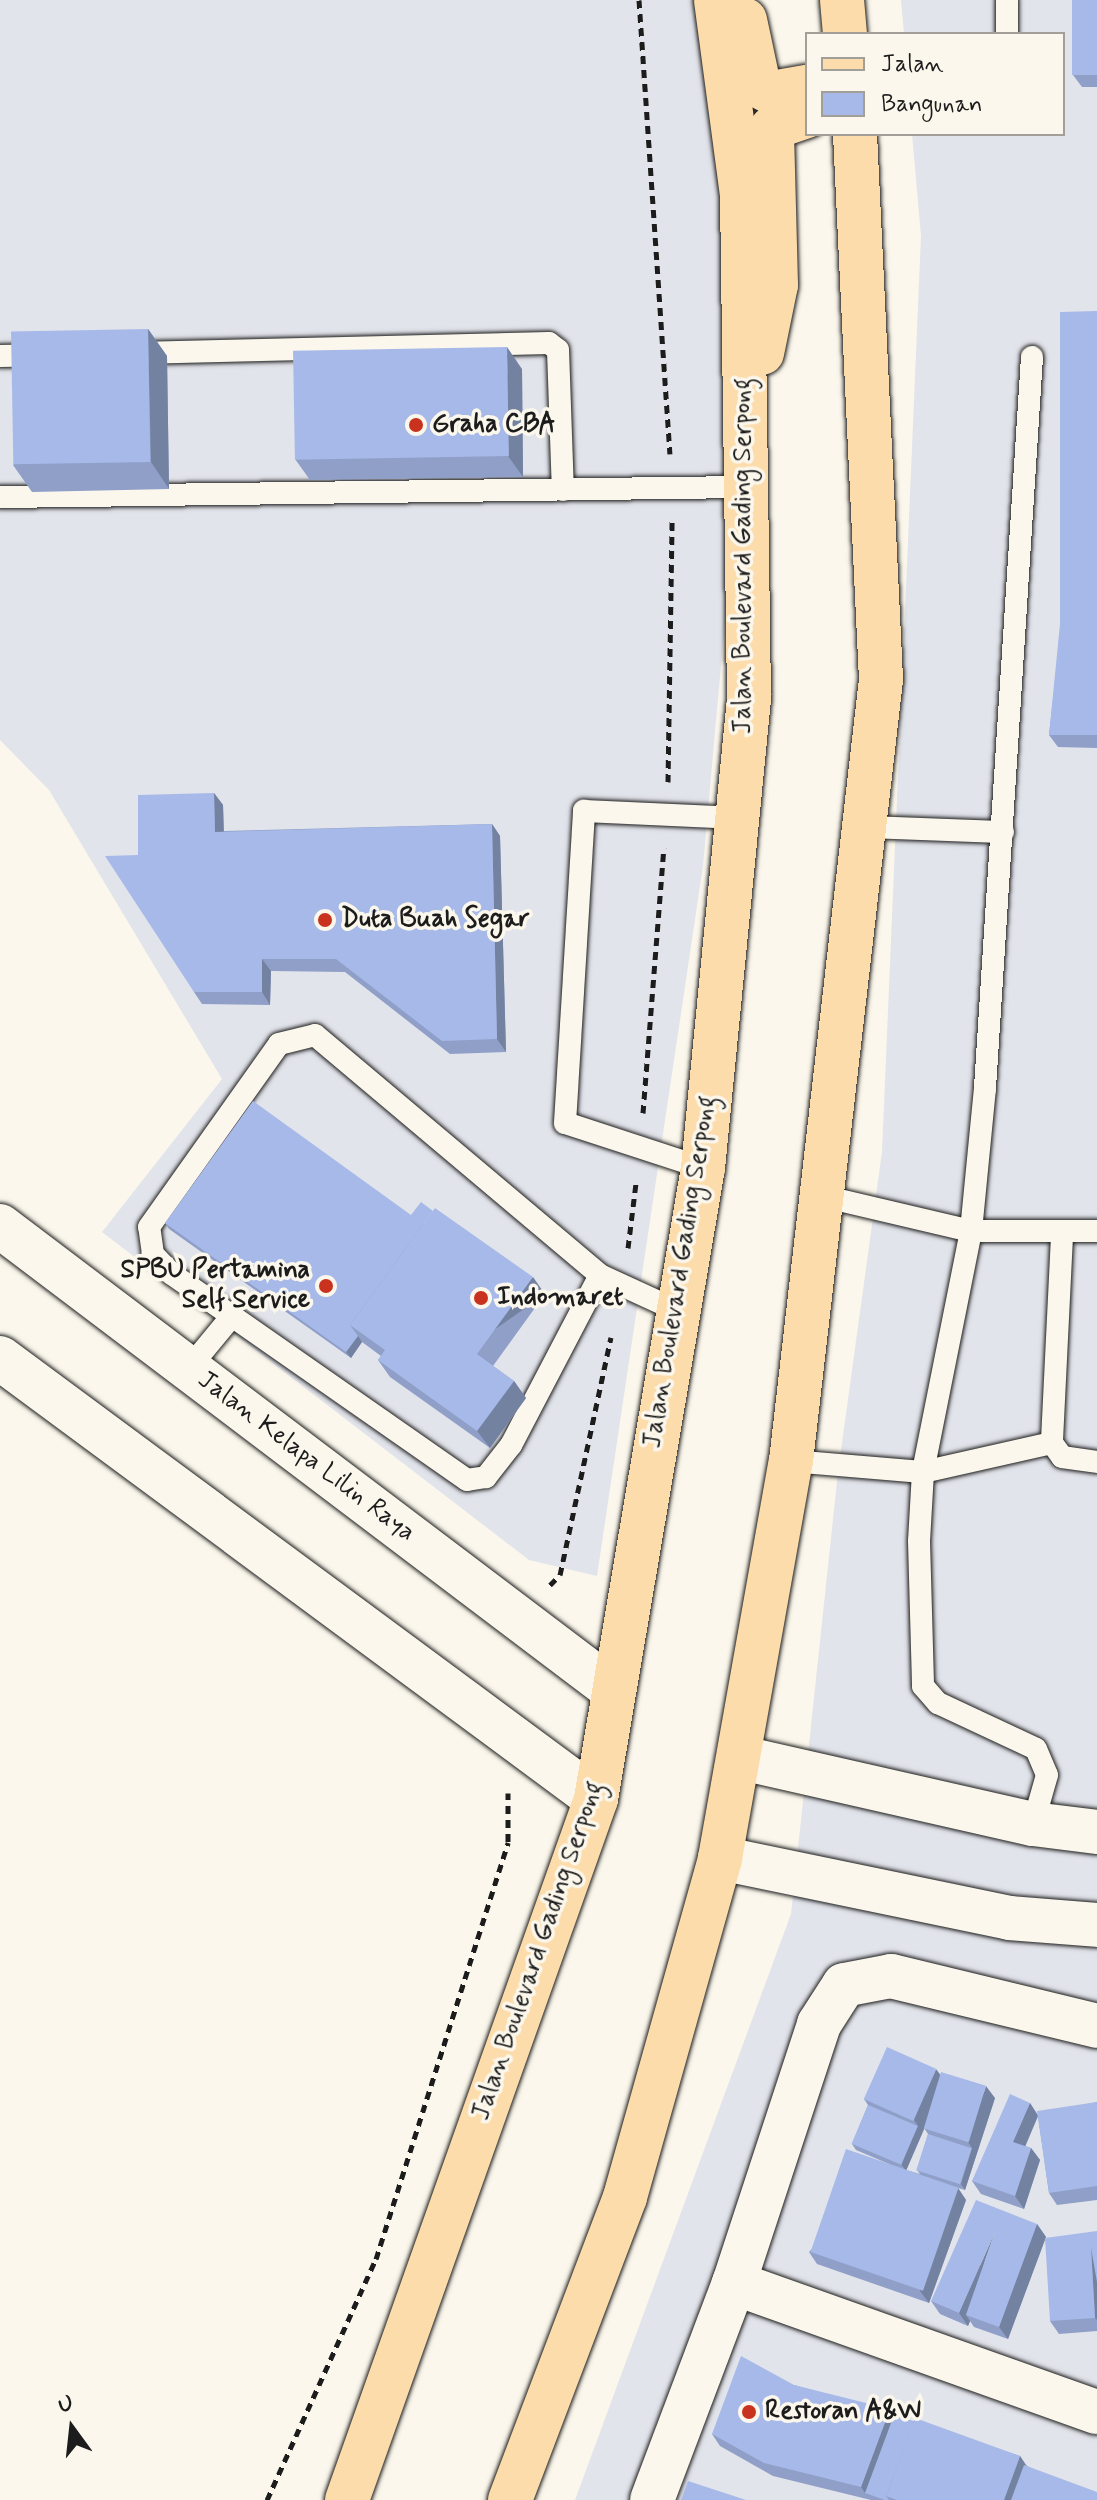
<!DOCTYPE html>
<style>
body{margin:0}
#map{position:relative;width:1097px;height:2500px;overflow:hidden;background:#fbf7ec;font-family:Mynerve,sans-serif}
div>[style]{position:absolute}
.built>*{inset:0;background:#e2e4eb}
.path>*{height:5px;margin-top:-2.5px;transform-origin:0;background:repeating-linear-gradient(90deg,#1c1c1c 0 8px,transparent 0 14px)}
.roads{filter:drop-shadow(0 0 2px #1c1c1c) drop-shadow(0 0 2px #1c1c1c)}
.lane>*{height:22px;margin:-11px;padding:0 11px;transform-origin:11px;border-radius:11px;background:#fbf7ec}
.street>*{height:44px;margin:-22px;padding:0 22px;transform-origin:22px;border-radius:22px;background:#fbf7ec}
.secondary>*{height:44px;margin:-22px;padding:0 22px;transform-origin:22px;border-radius:22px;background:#fbf7ec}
.primary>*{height:44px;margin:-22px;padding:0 22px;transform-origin:22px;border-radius:22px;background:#fddcac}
.wall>*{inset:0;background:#8f9fc8}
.shaded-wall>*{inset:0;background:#7482a2;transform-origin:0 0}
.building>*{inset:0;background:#a6b9e8;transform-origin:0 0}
.dots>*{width:22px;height:22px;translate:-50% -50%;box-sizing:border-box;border:4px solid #fbf7ec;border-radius:50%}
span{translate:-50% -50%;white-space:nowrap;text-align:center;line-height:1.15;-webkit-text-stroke:7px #fbf7ec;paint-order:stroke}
.poi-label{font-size:26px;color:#1c1c1c;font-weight:700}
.left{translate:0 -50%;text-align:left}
.right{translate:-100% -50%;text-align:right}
.street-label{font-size:26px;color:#1c1c1c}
.legend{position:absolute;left:805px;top:32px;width:260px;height:104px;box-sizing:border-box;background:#fbf7ec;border:2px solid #a29f99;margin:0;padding:10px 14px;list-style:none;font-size:24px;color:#1c1c1c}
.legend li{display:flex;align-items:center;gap:16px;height:40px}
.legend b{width:40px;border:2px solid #a29f99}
.north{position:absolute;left:32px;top:2388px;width:80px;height:80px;-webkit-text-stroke:6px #fbf7ec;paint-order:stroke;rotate:345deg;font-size:22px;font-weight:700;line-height:32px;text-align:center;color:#1c1c1c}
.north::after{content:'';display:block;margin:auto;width:28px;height:36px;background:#1c1c1c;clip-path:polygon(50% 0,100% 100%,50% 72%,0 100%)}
</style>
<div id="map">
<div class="built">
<div style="clip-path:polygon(0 0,706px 0,738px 476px,703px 866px,597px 1576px,529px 1560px,102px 1232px,222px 1079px,49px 790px,0 740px)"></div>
<div style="clip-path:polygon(901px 0,1097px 0,1097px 2500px,575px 2500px,791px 1914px,838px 1472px,882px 1152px,921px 236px,912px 134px,1063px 134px,1063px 34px,904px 34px)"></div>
</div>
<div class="path">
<div style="left:639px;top:0;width:455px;rotate:86.1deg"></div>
<div style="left:668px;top:782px;width:262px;rotate:-89.1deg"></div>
<div style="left:643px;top:1113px;width:266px;rotate:-85.5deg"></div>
<div style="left:628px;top:1248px;width:65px;rotate:-83deg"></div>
<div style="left:550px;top:1585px;width:14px;rotate:-45deg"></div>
<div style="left:560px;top:1575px;width:243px;rotate:-77.9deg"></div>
<div style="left:267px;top:2500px;width:265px;rotate:-65.7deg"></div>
<div style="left:376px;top:2259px;width:437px;rotate:-72.4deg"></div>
<div style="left:508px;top:1842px;width:49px;rotate:-90deg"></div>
</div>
<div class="roads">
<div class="lane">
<div style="left:1007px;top:0;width:34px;rotate:90deg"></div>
<div style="left:137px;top:353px;width:412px;rotate:-1.4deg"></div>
<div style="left:549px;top:343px;width:11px;rotate:38deg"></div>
<div style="left:558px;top:350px;width:140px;rotate:88deg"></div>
<div style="left:0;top:356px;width:39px;rotate:-1deg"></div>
<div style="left:1032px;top:357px;width:733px;rotate:93.68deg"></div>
<div style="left:985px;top:1088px;width:144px;rotate:95.6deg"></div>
<div style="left:971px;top:1231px;width:246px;rotate:101.3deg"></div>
<div style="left:923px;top:1472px;width:69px;rotate:93.3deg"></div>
<div style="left:919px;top:1541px;width:145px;rotate:88.4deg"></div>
<div style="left:923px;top:1686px;width:23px;rotate:49deg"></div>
<div style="left:938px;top:1703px;width:108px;rotate:25.1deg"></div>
<div style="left:1036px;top:1749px;width:28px;rotate:67deg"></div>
<div style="left:1047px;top:1775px;width:51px;rotate:105.9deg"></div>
<div style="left:0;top:497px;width:746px;rotate:-0.77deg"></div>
<div style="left:866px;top:827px;width:137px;rotate:2.1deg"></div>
<div style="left:703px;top:1168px;width:145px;rotate:-161.9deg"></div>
<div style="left:565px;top:1123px;width:313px;rotate:-86.5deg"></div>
<div style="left:584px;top:811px;width:154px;rotate:2.6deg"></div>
<div style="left:822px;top:1196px;width:153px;rotate:13.2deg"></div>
<div style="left:971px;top:1231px;width:126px"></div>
<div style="left:1062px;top:1236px;width:207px;rotate:92.8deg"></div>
<div style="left:1052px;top:1443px;width:17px;rotate:54deg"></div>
<div style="left:1062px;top:1457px;width:35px;rotate:8deg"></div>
<div style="left:600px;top:1275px;width:192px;rotate:117.6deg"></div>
<div style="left:511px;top:1445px;width:41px;rotate:128deg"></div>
<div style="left:486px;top:1477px;width:19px;rotate:171deg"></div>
<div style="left:467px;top:1480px;width:360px;rotate:-145.1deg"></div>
<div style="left:172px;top:1274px;width:28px;rotate:-134deg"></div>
<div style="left:153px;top:1254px;width:27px;rotate:-98deg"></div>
<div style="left:149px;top:1227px;width:224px;rotate:-54.6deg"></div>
<div style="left:279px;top:1044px;width:37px;rotate:-14deg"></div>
<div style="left:315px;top:1035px;width:373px;rotate:40.1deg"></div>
<div style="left:600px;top:1275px;width:84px;rotate:24.7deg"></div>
<div style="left:189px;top:1368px;width:67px;rotate:-50.4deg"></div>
<div style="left:791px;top:1461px;width:132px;rotate:4.8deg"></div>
<div style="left:923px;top:1472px;width:132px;rotate:-12.7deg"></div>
</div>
<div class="street">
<div style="left:734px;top:2283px;width:385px;rotate:19.6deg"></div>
<div style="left:652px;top:2500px;width:232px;rotate:-69.3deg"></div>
<div style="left:734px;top:2283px;width:273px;rotate:-71.8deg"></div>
<div style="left:819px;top:2024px;width:46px;rotate:-57.3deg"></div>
<div style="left:844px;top:1985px;width:48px;rotate:-10.8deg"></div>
<div style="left:891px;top:1976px;width:212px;rotate:13.6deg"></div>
</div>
<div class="secondary">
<div style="left:0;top:1226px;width:767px;rotate:37.11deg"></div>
<div style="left:0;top:1358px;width:741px;rotate:36.5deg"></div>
<div style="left:742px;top:1758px;width:298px;rotate:12.8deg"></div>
<div style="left:1033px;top:1824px;width:64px;rotate:7.1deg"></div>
<div style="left:720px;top:1858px;width:295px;rotate:11.7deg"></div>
<div style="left:1009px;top:1918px;width:88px;rotate:4.5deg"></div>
</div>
<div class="primary">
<div style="left:842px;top:0;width:34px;rotate:85deg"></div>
<div style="left:745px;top:20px;width:67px;rotate:78deg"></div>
<div style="left:759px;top:86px;width:15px;rotate:28deg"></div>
<div style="left:772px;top:93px;width:36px;rotate:-10deg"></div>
<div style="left:762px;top:353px;width:69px;rotate:-78.4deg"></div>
<div style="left:776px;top:285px;width:157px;rotate:-91.5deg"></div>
<div style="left:772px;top:128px;width:37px;rotate:-19deg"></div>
<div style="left:347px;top:2500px;width:744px;rotate:-70.44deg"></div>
<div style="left:596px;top:1799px;width:640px;rotate:-80.38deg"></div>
<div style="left:703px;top:1168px;width:473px;rotate:-84.4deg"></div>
<div style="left:749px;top:697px;width:502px;rotate:-90.8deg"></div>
<div style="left:742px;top:195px;width:197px;rotate:-97.6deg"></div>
<div style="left:510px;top:2500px;width:324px;rotate:-69.2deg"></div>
<div style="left:625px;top:2197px;width:352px;rotate:-74.3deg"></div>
<div style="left:720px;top:1858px;width:403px;rotate:-79.9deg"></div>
<div style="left:791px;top:1461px;width:787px;rotate:-83.43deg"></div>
<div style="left:881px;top:679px;width:546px;rotate:-92.73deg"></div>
</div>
</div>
<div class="wall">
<div style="clip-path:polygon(1097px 0,1097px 87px,1082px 87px,1073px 75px)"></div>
<div style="clip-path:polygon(1097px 311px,1097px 748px,1058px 747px,1049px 735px)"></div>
<div style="clip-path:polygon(148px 329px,167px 356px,169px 489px,32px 492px,13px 465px)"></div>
<div style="clip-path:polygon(522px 369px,523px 477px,310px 480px,295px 459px)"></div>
<div style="clip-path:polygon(214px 793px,223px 805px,224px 831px,492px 824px,500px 836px,506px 1052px,450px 1054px,345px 972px,271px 971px,270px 1005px,202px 1004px,194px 992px,138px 855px)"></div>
<div style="clip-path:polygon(411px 1215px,545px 1294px,493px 1366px,514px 1381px,526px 1398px,490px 1448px,390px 1377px,378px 1360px,381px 1356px,362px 1342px,351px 1358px,169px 1229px,165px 1223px)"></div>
<div style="clip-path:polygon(evenodd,940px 2075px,995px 2098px,965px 2190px,958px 2188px,966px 2200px,929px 2303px,817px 2264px,809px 2252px,889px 2164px,856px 2150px,852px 2144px,868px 2105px,864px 2099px,940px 2075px,924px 2128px,928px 2134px,917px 2170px,920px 2174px,906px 2170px,924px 2128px)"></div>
<div style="clip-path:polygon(1097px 2102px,1097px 2200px,1057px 2205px,1049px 2193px,1038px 2116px,1025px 2146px,1031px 2148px,1040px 2160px,1024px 2209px,981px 2194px,972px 2181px,1030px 2103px,1038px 2115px)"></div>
<div style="clip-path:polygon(1037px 2224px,1046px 2237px,1008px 2339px,974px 2327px,970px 2321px,968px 2326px,940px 2314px,931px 2301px)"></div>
<div style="clip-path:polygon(1097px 2231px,1097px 2331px,1059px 2334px,1050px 2321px)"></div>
<div style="clip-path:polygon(794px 2385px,894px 2415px,1020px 2456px,1027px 2466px,1097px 2500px,871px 2500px,773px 2476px,720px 2446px,712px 2434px)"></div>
</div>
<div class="shaded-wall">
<div style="clip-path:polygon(148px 329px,167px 356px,169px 489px,151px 462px)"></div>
<div style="clip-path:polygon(507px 347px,522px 369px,523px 477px,508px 456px)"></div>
<div style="clip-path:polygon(214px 793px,223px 805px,224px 844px,215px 832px)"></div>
<div style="clip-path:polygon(492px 824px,500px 836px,506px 1052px,497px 1039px)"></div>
<div style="clip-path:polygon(262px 959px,271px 971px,270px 1005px,262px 992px)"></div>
<div style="left:533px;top:1277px;width:21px;height:95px;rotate:55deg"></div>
<div style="clip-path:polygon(358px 1336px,362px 1342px,351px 1358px,346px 1352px)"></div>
<div style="clip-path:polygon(514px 1381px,526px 1398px,490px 1448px,477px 1431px)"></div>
<div style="clip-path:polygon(936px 2069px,945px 2081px,906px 2171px,901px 2164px,918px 2126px,914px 2120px)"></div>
<div style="clip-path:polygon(986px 2086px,995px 2098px,965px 2190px,961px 2184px,972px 2148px,968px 2142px)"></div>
<div style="clip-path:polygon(1030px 2103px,1038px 2116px,1022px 2154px,1013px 2142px)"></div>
<div style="clip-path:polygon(1031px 2148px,1040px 2160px,1024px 2209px,1015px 2196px)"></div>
<div style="clip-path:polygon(958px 2188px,966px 2200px,929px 2303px,920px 2291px)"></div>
<div style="clip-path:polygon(1037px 2224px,1046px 2237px,1008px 2339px,999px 2327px)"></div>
<div style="clip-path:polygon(995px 2232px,966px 2315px,970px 2321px,968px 2326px,959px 2313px)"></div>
<div style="clip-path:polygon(1091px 2248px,1097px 2256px,1097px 2320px,1095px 2318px)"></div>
<div style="clip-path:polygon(890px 2409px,898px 2421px,865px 2493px,861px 2487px)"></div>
<div style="clip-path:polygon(1020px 2456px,1028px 2469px,1017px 2500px,1004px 2500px)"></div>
</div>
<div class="building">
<div style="left:1072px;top:0;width:25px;height:75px"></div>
<div style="clip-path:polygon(1097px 311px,1097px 735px,1049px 735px,1060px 624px,1060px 312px)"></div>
<div style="left:148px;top:329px;width:133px;height:137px;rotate:89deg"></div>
<div style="left:507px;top:347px;width:109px;height:214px;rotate:89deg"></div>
<div style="clip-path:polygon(214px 793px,215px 832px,492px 824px,497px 1039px,442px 1041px,336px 959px,262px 959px,262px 992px,194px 992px,105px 856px,138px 855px,138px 795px)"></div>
<div style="clip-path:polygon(253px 1101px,411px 1215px,421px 1202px,433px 1211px,350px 1325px,358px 1336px,346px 1352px,165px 1223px)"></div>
<div style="clip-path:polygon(435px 1208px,533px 1277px,477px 1354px,514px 1381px,477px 1431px,378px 1360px,385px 1350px,350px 1325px)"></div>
<div style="left:887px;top:2047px;width:54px;height:57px;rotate:24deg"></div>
<div style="left:941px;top:2072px;width:47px;height:59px;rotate:17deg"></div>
<div style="clip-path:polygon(1010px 2094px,1030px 2103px,1013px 2142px,1031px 2148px,1015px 2196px,972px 2181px)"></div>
<div style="clip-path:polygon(1097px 2102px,1097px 2186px,1049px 2193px,1037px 2111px)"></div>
<div style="left:868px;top:2105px;width:54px;height:42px;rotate:23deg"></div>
<div style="left:928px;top:2134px;width:46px;height:38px;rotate:18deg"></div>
<div style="left:846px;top:2149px;width:119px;height:109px;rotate:19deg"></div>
<div style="clip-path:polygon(976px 2200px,1037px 2224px,999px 2327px,966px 2315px,995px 2232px,959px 2313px,931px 2301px)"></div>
<div style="clip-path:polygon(1097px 2231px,1097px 2282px,1091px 2248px,1095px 2318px,1050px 2321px,1045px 2238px)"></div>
<div style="clip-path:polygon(741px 2356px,794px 2385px,890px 2409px,861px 2487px,764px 2463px,712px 2434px)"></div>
<div style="clip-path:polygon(894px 2415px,914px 2422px,886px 2496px,889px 2500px,885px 2500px,865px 2493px)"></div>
<div style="clip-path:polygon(915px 2418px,1020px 2456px,1004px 2500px,897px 2500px,886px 2496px)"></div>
<div style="clip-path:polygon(1024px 2465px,1097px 2492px,1097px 2500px,1011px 2500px)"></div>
<div style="clip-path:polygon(688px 2481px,746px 2500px,681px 2500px)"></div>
</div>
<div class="dots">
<div style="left:416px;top:425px;background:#c8321e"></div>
<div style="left:325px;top:920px;background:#c8321e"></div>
<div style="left:326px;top:1286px;background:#c8321e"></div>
<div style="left:481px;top:1298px;background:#c8321e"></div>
<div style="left:749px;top:2412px;background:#c8321e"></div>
</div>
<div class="poi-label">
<span class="left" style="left:432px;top:425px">Graha CBA</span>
<span class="left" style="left:341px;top:920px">Duta Buah Segar</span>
<span class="right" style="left:310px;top:1286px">SPBU Pertamina<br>Self Service</span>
<span class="left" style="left:497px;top:1298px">Indomaret</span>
<span class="left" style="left:765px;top:2412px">Restoran A&amp;W</span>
</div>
<div class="street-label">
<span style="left:744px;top:556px;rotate:-90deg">Jalan Boulevard Gading Serpong</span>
<span style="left:681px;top:1272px;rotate:-81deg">Jalan Boulevard Gading Serpong</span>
<span style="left:306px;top:1457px;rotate:37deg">Jalan Kelapa Lilin Raya</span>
<span style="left:539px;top:1951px;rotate:-71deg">Jalan Boulevard Gading Serpong</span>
</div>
<ul class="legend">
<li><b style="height:10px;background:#fddcac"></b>Jalan</li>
<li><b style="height:22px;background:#a6b9e8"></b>Bangunan</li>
</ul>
<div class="north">U</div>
</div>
